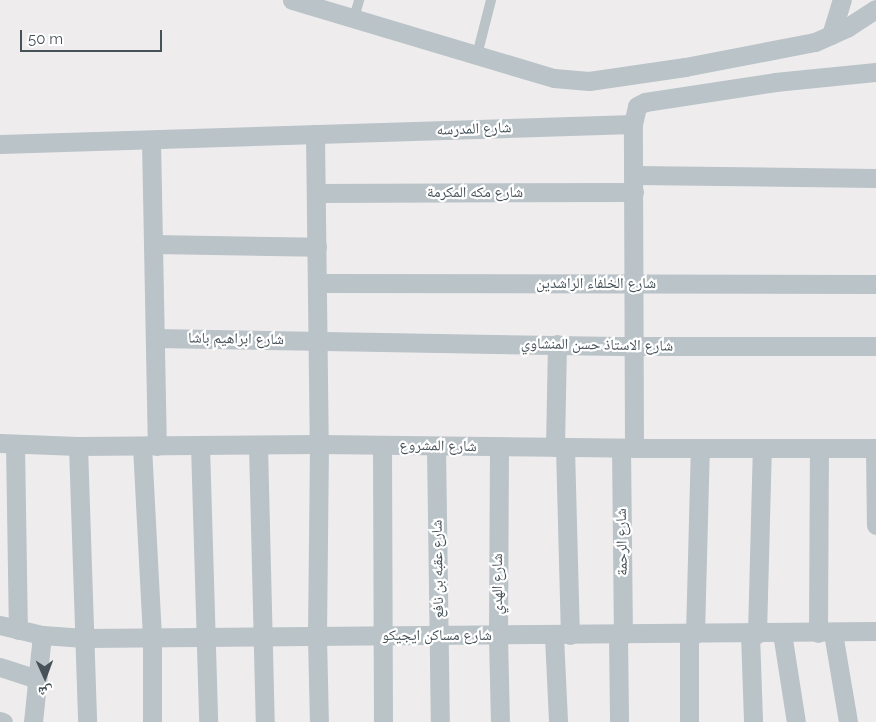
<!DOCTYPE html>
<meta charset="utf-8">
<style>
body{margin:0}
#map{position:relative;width:876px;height:722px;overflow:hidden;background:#efeced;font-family:Raleway,"Noto Naskh Arabic",sans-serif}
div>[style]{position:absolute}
.lane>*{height:10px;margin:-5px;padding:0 5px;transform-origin:5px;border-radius:5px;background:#b9c3c8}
.street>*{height:19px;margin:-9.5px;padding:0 9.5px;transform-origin:9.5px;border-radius:9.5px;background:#b9c3c8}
span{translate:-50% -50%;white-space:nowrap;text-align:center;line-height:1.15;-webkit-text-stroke:4.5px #fff;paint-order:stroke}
.street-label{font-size:15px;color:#465258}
.north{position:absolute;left:20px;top:652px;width:50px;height:50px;-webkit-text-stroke:4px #fff;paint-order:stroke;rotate:178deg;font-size:14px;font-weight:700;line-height:20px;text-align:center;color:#465258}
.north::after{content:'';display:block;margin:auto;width:18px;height:22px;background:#465258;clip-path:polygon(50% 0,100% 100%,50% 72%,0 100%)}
.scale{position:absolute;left:20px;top:30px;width:142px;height:22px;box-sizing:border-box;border:2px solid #465258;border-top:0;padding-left:6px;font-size:15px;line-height:18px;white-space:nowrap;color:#465258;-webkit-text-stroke:4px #fff;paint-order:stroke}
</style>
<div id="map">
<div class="lane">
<div style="left:354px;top:18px;width:19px;rotate:-74deg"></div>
<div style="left:477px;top:55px;width:57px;rotate:-75.7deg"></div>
</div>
<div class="street">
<div style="left:292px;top:0;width:273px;rotate:16.6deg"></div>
<div style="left:554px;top:78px;width:35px;rotate:5deg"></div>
<div style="left:589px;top:81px;width:97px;rotate:-8.3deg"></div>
<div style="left:685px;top:67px;width:132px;rotate:-10.9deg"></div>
<div style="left:815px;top:42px;width:36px;rotate:-24deg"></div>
<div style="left:848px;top:27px;width:33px;rotate:-33deg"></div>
<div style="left:831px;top:35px;width:37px;rotate:-73deg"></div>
<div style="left:315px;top:134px;width:310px;rotate:89.3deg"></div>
<div style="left:319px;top:444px;width:193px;rotate:90.6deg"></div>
<div style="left:317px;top:637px;width:85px;rotate:88.7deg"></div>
<div style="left:151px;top:140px;width:306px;rotate:88.9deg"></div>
<div style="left:0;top:144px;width:633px;rotate:-1.81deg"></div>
<div style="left:634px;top:175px;width:242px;rotate:0.7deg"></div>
<div style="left:316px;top:193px;width:318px;rotate:-0.2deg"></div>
<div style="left:153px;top:244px;width:164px;rotate:1deg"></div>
<div style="left:317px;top:283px;width:559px;rotate:0.1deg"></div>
<div style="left:155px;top:338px;width:479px;rotate:1deg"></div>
<div style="left:634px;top:346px;width:242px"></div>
<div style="left:0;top:443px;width:78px;rotate:2.2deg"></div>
<div style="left:78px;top:446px;width:241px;rotate:-0.5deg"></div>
<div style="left:319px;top:444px;width:315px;rotate:0.7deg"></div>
<div style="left:634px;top:448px;width:242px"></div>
<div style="left:15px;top:444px;width:186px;rotate:89.1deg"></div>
<div style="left:200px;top:445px;width:277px;rotate:88.3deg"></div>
<div style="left:258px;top:445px;width:277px;rotate:88.6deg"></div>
<div style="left:382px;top:445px;width:277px;rotate:89.8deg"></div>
<div style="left:78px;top:446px;width:276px;rotate:88.1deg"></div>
<div style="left:142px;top:446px;width:192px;rotate:87deg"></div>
<div style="left:152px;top:638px;width:84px;rotate:90deg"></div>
<div style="left:436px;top:446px;width:276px;rotate:89.2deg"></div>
<div style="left:499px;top:447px;width:189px;rotate:90.3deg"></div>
<div style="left:498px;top:636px;width:86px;rotate:88.7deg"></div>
<div style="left:555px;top:447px;width:103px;rotate:-88.9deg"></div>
<div style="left:565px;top:447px;width:188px;rotate:88.5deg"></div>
<div style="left:621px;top:448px;width:187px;rotate:89.4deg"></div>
<div style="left:634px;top:448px;width:324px;rotate:-90.2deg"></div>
<div style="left:633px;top:124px;width:18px;rotate:-77deg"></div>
<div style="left:637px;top:106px;width:9px;rotate:-27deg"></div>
<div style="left:645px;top:102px;width:132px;rotate:-8.7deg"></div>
<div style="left:775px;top:82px;width:101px;rotate:-5.7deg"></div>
<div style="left:875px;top:448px;width:77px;rotate:89.3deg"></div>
<div style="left:0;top:625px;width:43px;rotate:13.4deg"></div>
<div style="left:42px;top:635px;width:43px;rotate:4deg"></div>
<div style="left:85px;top:638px;width:791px;rotate:-0.51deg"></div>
<div style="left:782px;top:633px;width:90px;rotate:81.1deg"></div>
<div style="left:818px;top:633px;width:185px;rotate:-89.7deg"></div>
<div style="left:833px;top:633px;width:90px;rotate:80.4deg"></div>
<div style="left:689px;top:634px;width:88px;rotate:90deg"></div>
<div style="left:695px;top:634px;width:186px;rotate:-88.5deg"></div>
<div style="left:750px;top:634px;width:88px;rotate:88deg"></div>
<div style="left:757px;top:634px;width:186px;rotate:-88.5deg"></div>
<div style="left:618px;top:635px;width:87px;rotate:89.3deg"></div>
<div style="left:554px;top:636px;width:86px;rotate:87.3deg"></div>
<div style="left:0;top:667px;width:39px;rotate:18deg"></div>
<div style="left:0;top:721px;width:3px;rotate:18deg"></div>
<div style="left:33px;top:722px;width:87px;rotate:-84.1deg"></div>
</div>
<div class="street-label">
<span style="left:474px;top:129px;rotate:-2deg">شارع المدرسه</span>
<span style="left:475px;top:193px">شارع مكه المكرمة</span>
<span style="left:596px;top:284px">شارع الخلفاء الراشدين</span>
<span style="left:236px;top:339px;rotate:1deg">شارع ابراهيم باشا</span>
<span style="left:597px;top:345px;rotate:1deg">شارع الاستاذ حسن المنشاوي</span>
<span style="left:438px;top:446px;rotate:1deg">شارع المشروع</span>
<span style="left:622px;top:542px;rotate:-91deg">شارع الرحمة</span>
<span style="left:438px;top:569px;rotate:-91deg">شارع عقبه بن نافع</span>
<span style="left:498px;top:584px;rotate:-90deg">شارع الهدي</span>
<span style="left:437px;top:636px">شارع مساكن ايجيكو</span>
</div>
<div class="north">ش</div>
<div class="scale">50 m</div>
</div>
